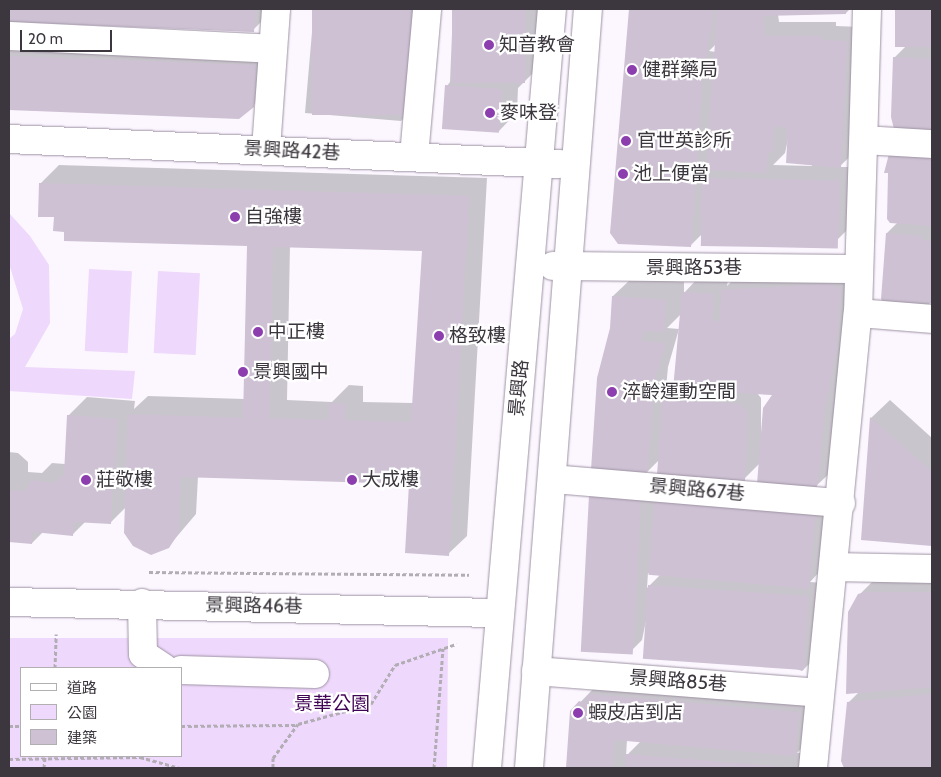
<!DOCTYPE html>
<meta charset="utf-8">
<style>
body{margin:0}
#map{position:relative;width:941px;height:777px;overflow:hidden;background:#fcf7ff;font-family:Cabin,"Noto Sans TC",sans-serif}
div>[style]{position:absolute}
.green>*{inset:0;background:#eed8fb;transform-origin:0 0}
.shadow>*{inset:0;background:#0003}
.building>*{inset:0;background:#cdc1d3;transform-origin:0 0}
.path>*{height:3px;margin-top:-1.5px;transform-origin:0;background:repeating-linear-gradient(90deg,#b2adb5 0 4px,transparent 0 6.5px)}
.roads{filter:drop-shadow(0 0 1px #9e93a4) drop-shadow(0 0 1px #9e93a4)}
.minor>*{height:28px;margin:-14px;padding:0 14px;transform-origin:14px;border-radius:14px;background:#fff}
.dots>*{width:14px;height:14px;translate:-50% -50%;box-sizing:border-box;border:2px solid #fff;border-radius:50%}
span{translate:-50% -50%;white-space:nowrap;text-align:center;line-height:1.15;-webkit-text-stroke:4.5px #fff;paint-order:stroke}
.poi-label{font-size:19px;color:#3c373e}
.left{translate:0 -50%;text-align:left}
.street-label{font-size:19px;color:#3c373e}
.park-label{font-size:19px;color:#410457}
.frame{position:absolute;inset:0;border:10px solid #3c373e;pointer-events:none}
.legend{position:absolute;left:20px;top:667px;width:162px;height:90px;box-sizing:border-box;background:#fff;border:1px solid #b1afb2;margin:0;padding:6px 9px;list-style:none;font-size:15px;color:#3c373e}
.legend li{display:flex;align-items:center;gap:10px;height:25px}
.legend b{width:25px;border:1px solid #b1afb2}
.scale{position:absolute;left:20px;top:30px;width:92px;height:22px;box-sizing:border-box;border:2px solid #3c373e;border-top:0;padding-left:6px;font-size:15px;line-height:18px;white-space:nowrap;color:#3c373e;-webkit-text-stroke:4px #fff;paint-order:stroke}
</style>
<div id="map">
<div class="green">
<div style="clip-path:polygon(9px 213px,30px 236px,49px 265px,50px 323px,25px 367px,135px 371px,132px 399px,9px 391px,9px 339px,15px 334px,23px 309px,10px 267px,9px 326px)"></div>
<div style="left:89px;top:269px;width:43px;height:82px;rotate:3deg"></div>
<div style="left:158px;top:271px;width:42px;height:82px;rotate:3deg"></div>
<div style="clip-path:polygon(evenodd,9px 638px,448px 638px,447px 768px,9px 768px,9px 638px,21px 668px,181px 668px,181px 756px,21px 756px,21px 668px)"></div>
</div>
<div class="shadow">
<div style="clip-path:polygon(9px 9px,268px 9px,267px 16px,253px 30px,9px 21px)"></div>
<div style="clip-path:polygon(314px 9px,427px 9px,419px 103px,401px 121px,305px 113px)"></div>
<div style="clip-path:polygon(453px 9px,538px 9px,533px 73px,518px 88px,517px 112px,499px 131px,447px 86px,450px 82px)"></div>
<div style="clip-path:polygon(evenodd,630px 9px,850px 9px,846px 13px,778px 14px,779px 22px,836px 22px,836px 26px,861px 27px,859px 148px,839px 167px,853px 167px,850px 227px,835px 242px,703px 233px,690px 246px,626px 59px,630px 9px,716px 44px,716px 52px,709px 51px,716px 44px,630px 9px,789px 135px,812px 164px,812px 166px,773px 165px,785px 153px,789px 135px)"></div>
<div style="clip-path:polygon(896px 9px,932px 9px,932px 129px,895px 127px,894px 58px,906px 46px,895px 46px)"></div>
<div style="clip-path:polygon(9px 41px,270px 51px,268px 92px,239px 118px,9px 108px)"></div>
<div style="clip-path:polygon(932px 137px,932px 302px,920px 310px,887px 233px,898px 222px,889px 172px,885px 172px,891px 151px)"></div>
<div style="clip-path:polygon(evenodd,59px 165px,487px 178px,467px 536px,448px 554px,410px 483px,198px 476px,196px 514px,168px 547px,126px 507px,110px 523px,86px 521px,72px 535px,43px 532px,32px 543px,9px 541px,9px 452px,18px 453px,28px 462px,28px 472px,42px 473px,52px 463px,65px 464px,68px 416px,87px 397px,135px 401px,134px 409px,148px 396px,244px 399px,248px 245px,65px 231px,40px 184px,59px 165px,290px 246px,423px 250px,413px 403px,363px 402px,363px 386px,349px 385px,332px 402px,287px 400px,290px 246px)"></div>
<div style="clip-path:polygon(evenodd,854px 274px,831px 472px,816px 486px,760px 463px,744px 479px,660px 459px,647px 472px,611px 329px,613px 296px,632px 278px,684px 282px,684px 293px,698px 278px,728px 280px,727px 286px,737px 276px,854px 274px,682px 313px,675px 390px,665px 399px,668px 367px,679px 329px,667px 328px,682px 313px,854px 274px,757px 393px,774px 394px,761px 444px,761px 398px,757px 393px)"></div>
<div style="clip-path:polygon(890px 400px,932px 438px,932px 545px,862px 539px,871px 418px)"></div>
<div style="clip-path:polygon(evenodd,655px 484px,654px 502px,670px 485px,829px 498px,822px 569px,810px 582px,823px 583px,816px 657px,802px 671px,647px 616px,642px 640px,628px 654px,590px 495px,655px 484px,648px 573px,661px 574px,647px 588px,648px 573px)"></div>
<div style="clip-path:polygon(932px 578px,932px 768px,845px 768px,842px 761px,848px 703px,860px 691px,859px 595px,874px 580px)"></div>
<div style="clip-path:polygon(evenodd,594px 688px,813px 698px,809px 740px,797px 753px,807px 753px,806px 768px,567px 768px,571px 712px,594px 688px,627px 740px,641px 741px,626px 756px,627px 740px)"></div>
</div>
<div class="building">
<div style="clip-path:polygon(9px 9px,255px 9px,254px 32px,9px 22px)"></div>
<div style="left:312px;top:9px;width:99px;height:106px"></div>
<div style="left:452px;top:9px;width:73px;height:74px"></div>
<div style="clip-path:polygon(629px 9px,714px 9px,705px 63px,676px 63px,703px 66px,691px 247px,618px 244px,610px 233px)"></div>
<div style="clip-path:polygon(717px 9px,846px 9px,846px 14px,763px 16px,765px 36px,822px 36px,822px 40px,847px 41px,841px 168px,786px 163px,788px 129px,777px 126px,774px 128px,773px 153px,768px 152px,766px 173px,707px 170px)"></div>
<div style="left:895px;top:9px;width:37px;height:38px"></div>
<div style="clip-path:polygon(9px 56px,256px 65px,254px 107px,239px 119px,9px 110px)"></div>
<div style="clip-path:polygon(893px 57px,932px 59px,932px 130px,894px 129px,891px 117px)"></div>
<div style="left:445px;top:85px;width:57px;height:44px;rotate:4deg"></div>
<div style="clip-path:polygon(890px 150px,932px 152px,932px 226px,890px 223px,887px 219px,888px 173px,884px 173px)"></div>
<div style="left:702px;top:178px;width:137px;height:68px;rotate:1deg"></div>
<div style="clip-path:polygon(evenodd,39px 183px,469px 196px,449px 556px,405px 553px,409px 484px,180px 477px,178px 534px,169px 548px,151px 555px,133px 546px,124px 533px,128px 414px,243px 418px,247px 246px,64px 241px,64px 232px,53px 231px,54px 217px,38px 217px,39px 183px,273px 247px,422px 251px,411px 422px,345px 420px,346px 404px,329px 403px,329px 420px,269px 418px,273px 247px)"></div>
<div style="clip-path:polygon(886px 233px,922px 236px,921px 240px,932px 241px,932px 303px,921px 302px,920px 311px,889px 309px,881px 299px)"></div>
<div style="clip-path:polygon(829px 284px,840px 289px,836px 350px,824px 412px,817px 487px,757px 484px,763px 408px,772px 395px,673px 389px,682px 292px,714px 294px,712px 320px,720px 321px,721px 290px)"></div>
<div style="clip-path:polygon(612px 296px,666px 300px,664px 332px,643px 331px,641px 341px,665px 343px,654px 383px,647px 473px,591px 470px,597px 378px,610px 328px)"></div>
<div style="clip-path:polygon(663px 399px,740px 404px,747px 412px,745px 481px,657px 474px)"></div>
<div style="clip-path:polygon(67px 415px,117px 419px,111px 524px,74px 522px,73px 536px,33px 532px,32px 544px,9px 542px,9px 490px,25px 491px,32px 480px,55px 483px,64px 474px)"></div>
<div style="clip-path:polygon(870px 417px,930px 470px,932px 467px,932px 546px,861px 540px)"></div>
<div style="left:589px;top:495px;width:52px;height:157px;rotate:3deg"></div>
<div style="left:655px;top:499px;width:161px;height:76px;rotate:5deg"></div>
<div style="left:648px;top:585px;width:161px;height:74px;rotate:4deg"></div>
<div style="clip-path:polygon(866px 592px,932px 592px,932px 687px,846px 694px,848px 612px,858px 594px)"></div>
<div style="clip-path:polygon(589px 694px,799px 712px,795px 756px,615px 740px,612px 768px,566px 768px,570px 711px,579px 701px,585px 703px)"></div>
<div style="clip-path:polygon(932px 694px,932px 768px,844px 768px,841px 761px,847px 702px)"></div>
<div style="clip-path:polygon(626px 754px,786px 767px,786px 768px,625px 768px)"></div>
</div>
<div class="path">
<div style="left:149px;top:572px;width:320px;rotate:0.5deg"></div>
<div style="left:55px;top:668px;width:34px;rotate:-88deg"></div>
<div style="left:9px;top:726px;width:12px"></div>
<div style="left:181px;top:726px;width:116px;rotate:-0.5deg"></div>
<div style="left:9px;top:759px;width:131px;rotate:-0.9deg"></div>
<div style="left:140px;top:757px;width:41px;rotate:15.4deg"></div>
<div style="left:44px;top:768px;width:12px;rotate:-85deg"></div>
<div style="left:273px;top:768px;width:10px;rotate:-90deg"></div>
<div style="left:273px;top:758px;width:42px;rotate:-53.7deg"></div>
<div style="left:298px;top:724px;width:76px;rotate:-15.3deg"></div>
<div style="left:371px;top:704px;width:46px;rotate:-58.4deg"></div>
<div style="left:395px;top:665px;width:65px;rotate:-19deg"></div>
<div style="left:434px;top:768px;width:120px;rotate:-85.7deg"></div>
</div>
<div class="roads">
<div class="minor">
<div style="left:9px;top:36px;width:264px;rotate:2.8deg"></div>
<div style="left:9px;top:139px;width:551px;rotate:2.6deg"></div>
<div style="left:864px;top:140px;width:68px;rotate:3.4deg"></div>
<div style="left:266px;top:149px;width:140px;rotate:-85.9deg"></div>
<div style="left:414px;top:156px;width:148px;rotate:-84.9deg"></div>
<div style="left:553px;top:266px;width:305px;rotate:0.6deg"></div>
<div style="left:858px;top:313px;width:74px;rotate:4.6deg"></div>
<div style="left:553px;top:479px;width:289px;rotate:4.8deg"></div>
<div style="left:834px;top:567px;width:98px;rotate:1.2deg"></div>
<div style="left:9px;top:602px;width:491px;rotate:1.3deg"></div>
<div style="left:142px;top:603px;width:51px;rotate:88.9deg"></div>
<div style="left:143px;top:654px;width:25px;rotate:34deg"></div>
<div style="left:181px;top:670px;width:134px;rotate:1.7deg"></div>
<div style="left:536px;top:671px;width:284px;rotate:4.4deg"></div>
<div style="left:487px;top:768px;width:762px;rotate:-85.11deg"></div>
<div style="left:529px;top:768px;width:761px;rotate:-85.56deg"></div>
<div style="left:813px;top:768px;width:457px;rotate:-84.4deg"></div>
<div style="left:858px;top:313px;width:304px;rotate:-88.3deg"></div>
</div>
</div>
<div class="dots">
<div style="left:489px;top:45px;background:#8c3dae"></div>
<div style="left:632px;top:70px;background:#8c3dae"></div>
<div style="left:490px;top:113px;background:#8c3dae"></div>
<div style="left:626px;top:141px;background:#8c3dae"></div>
<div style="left:623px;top:174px;background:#8c3dae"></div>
<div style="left:235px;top:217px;background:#8c3dae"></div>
<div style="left:258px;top:332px;background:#8c3dae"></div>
<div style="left:439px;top:336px;background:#8c3dae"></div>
<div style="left:243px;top:372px;background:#8c3dae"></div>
<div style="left:612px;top:392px;background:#8c3dae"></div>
<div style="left:86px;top:480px;background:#8c3dae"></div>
<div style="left:352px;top:480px;background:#8c3dae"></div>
<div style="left:578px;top:713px;background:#8c3dae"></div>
</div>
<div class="poi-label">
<span class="left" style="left:499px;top:45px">知音教會</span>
<span class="left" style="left:642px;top:70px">健群藥局</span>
<span class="left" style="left:500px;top:113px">麥味登</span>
<span class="left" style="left:637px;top:141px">官世英診所</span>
<span class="left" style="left:633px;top:174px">池上便當</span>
<span class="left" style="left:245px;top:217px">自強樓</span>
<span class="left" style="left:268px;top:332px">中正樓</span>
<span class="left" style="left:449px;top:336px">格致樓</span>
<span class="left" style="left:253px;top:372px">景興國中</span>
<span class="left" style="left:622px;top:392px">淬齡運動空間</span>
<span class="left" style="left:96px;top:480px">莊敬樓</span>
<span class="left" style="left:362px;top:480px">大成樓</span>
<span class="left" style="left:588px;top:713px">蝦皮店到店</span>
</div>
<div class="street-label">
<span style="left:292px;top:151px;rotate:3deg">景興路42巷</span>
<span style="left:694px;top:268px">景興路53巷</span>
<span style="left:519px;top:388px;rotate:-85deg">景興路</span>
<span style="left:697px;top:490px;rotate:5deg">景興路67巷</span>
<span style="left:254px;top:606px;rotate:1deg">景興路46巷</span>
<span style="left:678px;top:681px;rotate:4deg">景興路85巷</span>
</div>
<div class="park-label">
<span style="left:332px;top:704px">景華公園</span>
</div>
<div class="frame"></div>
<ul class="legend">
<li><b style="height:6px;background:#fff"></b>道路</li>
<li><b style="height:14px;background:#eed8fb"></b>公園</li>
<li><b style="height:14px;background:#cdc1d3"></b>建築</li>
</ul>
<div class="scale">20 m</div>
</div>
